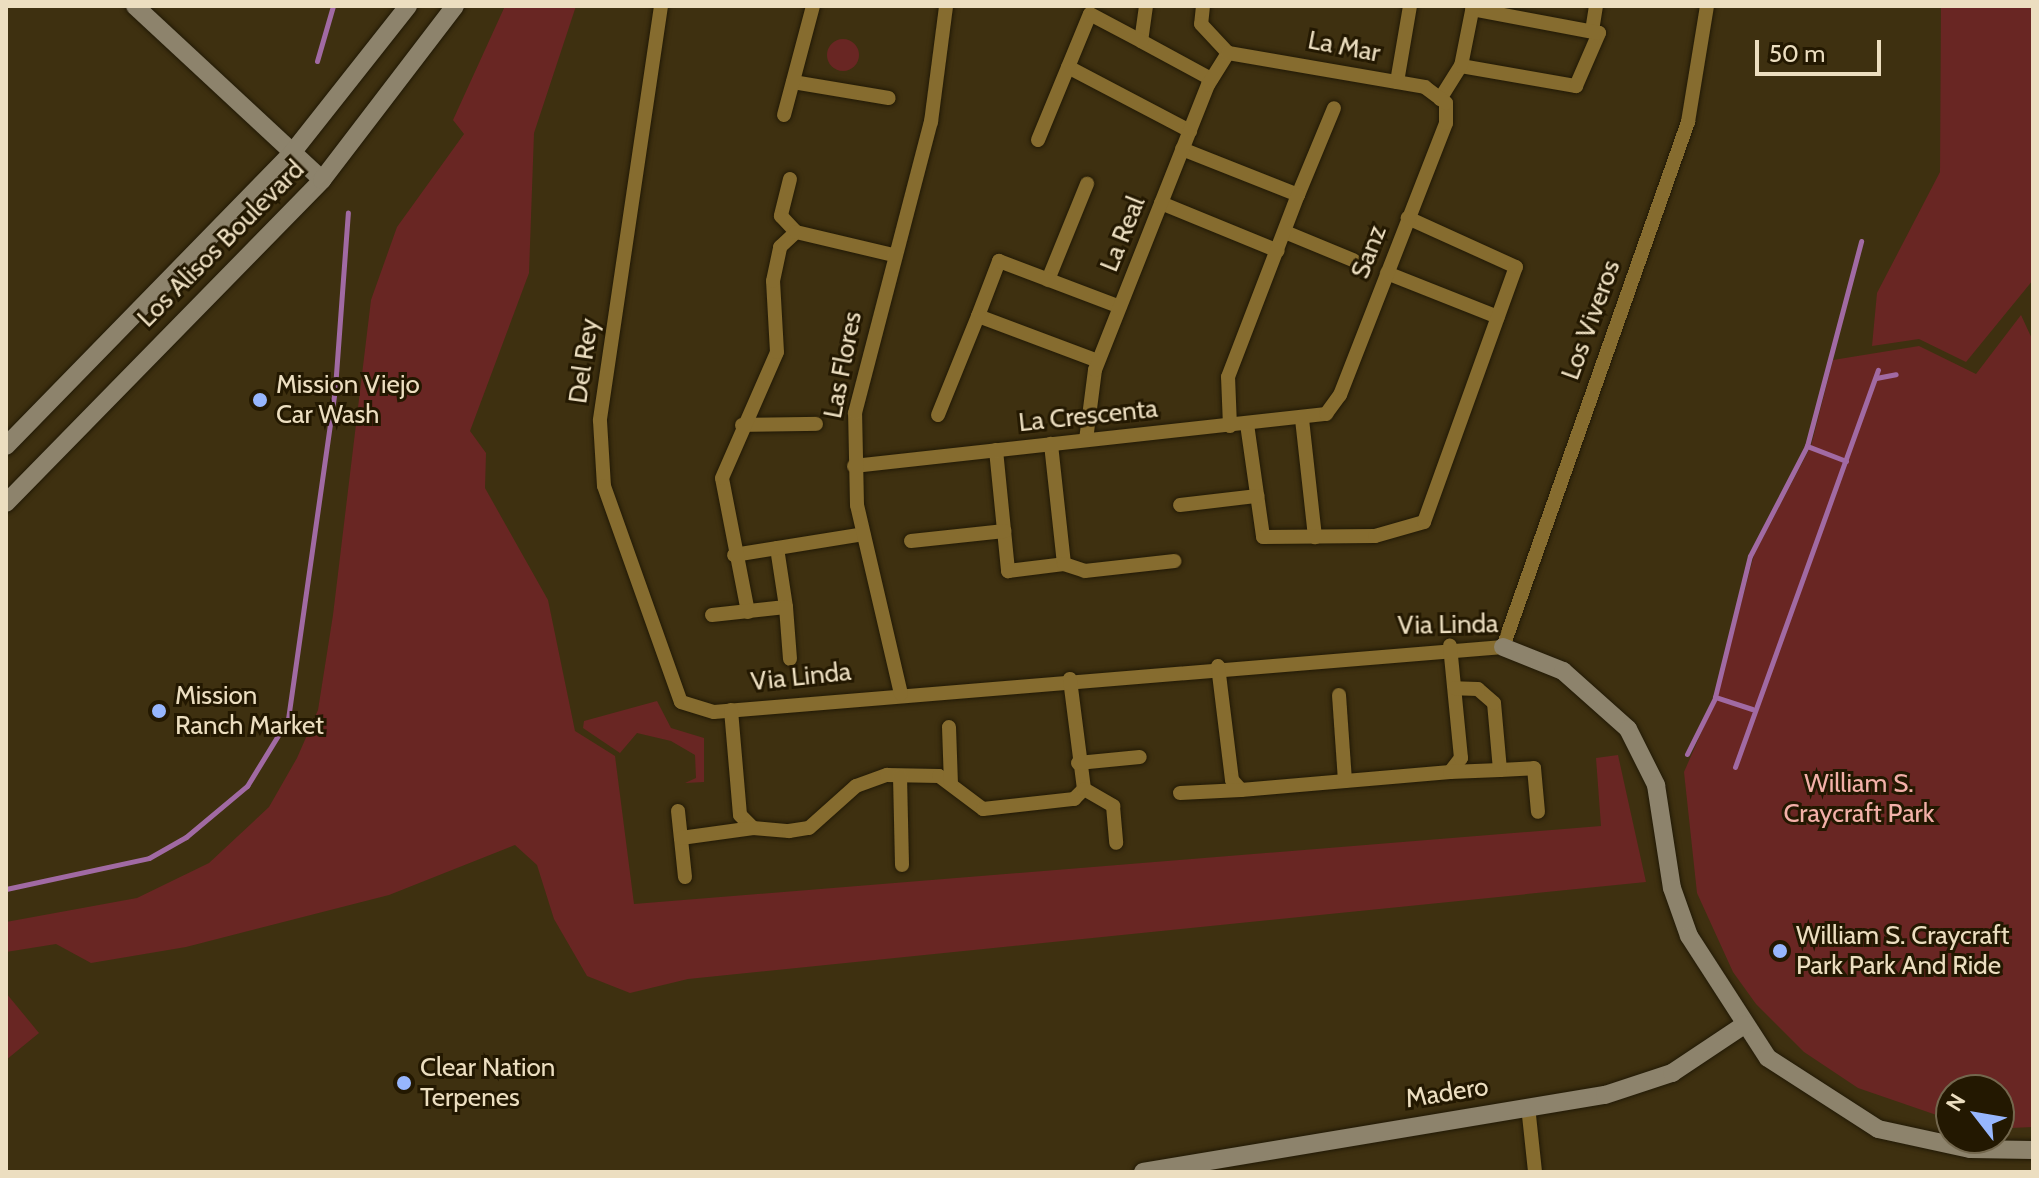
<!DOCTYPE html>
<style>
body{margin:0}
#map{position:relative;width:2039px;height:1178px;overflow:hidden;background:#3e3010;font-family:Cabin,sans-serif}
div>[style]{position:absolute}
.green>*{inset:0;background:#692623}
.round{border-radius:50%}
.stream>*{height:5px;margin:-2.5px;padding:0 2.5px;transform-origin:2.5px;border-radius:2.5px;background:#a16aa3}
.roads{filter:drop-shadow(0 0 2px #211906) drop-shadow(0 0 2px #211906)}
.street>*{height:14px;margin:-7px;padding:0 7px;transform-origin:7px;border-radius:7px;background:#866c2f}
.secondary>*{height:18px;margin:-9px;padding:0 9px;transform-origin:9px;border-radius:9px;background:#8d836c}
.dots>*{width:22px;height:22px;translate:-50% -50%;box-sizing:border-box;border:4px solid #231801;border-radius:50%}
span{translate:-50% -50%;white-space:nowrap;text-align:center;line-height:1.15;-webkit-text-stroke:6px #231801;paint-order:stroke}
.street-label{font-size:26px;color:#ecdec0}
.poi-label{font-size:26px;color:#ecdec0}
.left{translate:0 -50%;text-align:left}
.park-label{font-size:26px;color:#f3b0a8}
.frame{position:absolute;inset:0;border:8px solid #ecdec0;pointer-events:none}
.north{position:absolute;left:1935px;top:1074px;width:80px;height:80px;box-sizing:border-box;background:#231801;border:2px solid #73674d;border-radius:50%;rotate:301deg;font-size:22px;font-weight:700;line-height:32px;text-align:center;color:#ecdec0}
.north::after{content:'';display:block;margin:auto;width:28px;height:36px;background:#97b6fd;clip-path:polygon(50% 0,100% 100%,50% 72%,0 100%)}
.scale{position:absolute;left:1755px;top:40px;width:126px;height:36px;box-sizing:border-box;border:4px solid #ecdec0;border-top:0;padding-left:10px;font-size:24px;line-height:28px;white-space:nowrap;color:#ecdec0;-webkit-text-stroke:6px #231801;paint-order:stroke}
</style>
<div id="map">
<div class="green">
<div style="clip-path:polygon(505px 6px,576px 6px,534px 133px,529px 273px,470px 431px,486px 453px,485px 488px,548px 600px,575px 731px,615px 756px,634px 904px,1601px 826px,1596px 758px,1618px 755px,1646px 882px,688px 979px,630px 993px,587px 976px,554px 919px,537px 865px,515px 845px,389px 895px,186px 947px,91px 963px,56px 944px,6px 952px,6px 922px,137px 898px,209px 863px,269px 807px,297px 758px,318px 710px,333px 615px,371px 300px,397px 227px,464px 134px,453px 120px)"></div>
<div style="clip-path:polygon(1941px 6px,2033px 6px,2033px 280px,1966px 362px,1919px 339px,1872px 346px,1877px 293px,1940px 172px)"></div>
<div class="round" style="left:827px;top:39px;width:32px;height:32px"></div>
<div style="clip-path:polygon(2021px 315px,2033px 341px,2033px 1127px,2011px 1128px,1999px 1127px,1999px 1090px,1951px 1090px,1951px 1120px,1858px 1088px,1804px 1052px,1756px 1004px,1733px 972px,1697px 893px,1684px 772px,1716px 699px,1754px 555px,1811px 446px,1833px 360px,1919px 346px,1976px 374px)"></div>
<div style="clip-path:polygon(657px 701px,671px 728px,704px 738px,704px 782px,685px 783px,696px 778px,695px 755px,671px 741px,637px 733px,620px 753px,583px 728px,584px 721px)"></div>
<div style="clip-path:polygon(6px 993px,39px 1033px,6px 1060px)"></div>
</div>
<div class="stream">
<div style="left:317px;top:61px;width:57px;rotate:-73.8deg"></div>
<div style="left:1876px;top:378px;width:20px;rotate:-11deg"></div>
<div style="left:1846px;top:461px;width:42px;rotate:-159deg"></div>
<div style="left:1807px;top:446px;width:212px;rotate:-75.2deg"></div>
<div style="left:1752px;top:709px;width:39px;rotate:-162deg"></div>
<div style="left:1715px;top:697px;width:145px;rotate:-76.1deg"></div>
<div style="left:1750px;top:556px;width:124px;rotate:-62.6deg"></div>
<div style="left:1687px;top:754px;width:63px;rotate:-63.4deg"></div>
<div style="left:1735px;top:767px;width:422px;rotate:-70.2deg"></div>
<div style="left:6px;top:889px;width:146px;rotate:-12.2deg"></div>
<div style="left:149px;top:858px;width:43px;rotate:-29.6deg"></div>
<div style="left:186px;top:837px;width:80px;rotate:-39.9deg"></div>
<div style="left:247px;top:786px;width:79px;rotate:-58.5deg"></div>
<div style="left:288px;top:719px;width:334px;rotate:-81.9deg"></div>
<div style="left:335px;top:388px;width:176px;rotate:-85.8deg"></div>
</div>
<div class="roads">
<div class="street">
<div style="left:661px;top:6px;width:419px;rotate:98.4deg"></div>
<div style="left:600px;top:421px;width:65px;rotate:86.5deg"></div>
<div style="left:604px;top:486px;width:229px;rotate:70.4deg"></div>
<div style="left:681px;top:702px;width:34px;rotate:17deg"></div>
<div style="left:714px;top:712px;width:792px;rotate:-4.71deg"></div>
<div style="left:1503px;top:647px;width:557px;rotate:-70.59deg"></div>
<div style="left:1688px;top:122px;width:118px;rotate:-80.7deg"></div>
<div style="left:1146px;top:6px;width:35px;rotate:98deg"></div>
<div style="left:1141px;top:41px;width:80px;rotate:28.5deg"></div>
<div style="left:1203px;top:6px;width:18px;rotate:96deg"></div>
<div style="left:1201px;top:24px;width:40px;rotate:47deg"></div>
<div style="left:1592px;top:31px;width:25px;rotate:-81deg"></div>
<div style="left:1461px;top:66px;width:117px;rotate:9.9deg"></div>
<div style="left:1576px;top:86px;width:58px;rotate:-66.5deg"></div>
<div style="left:1599px;top:33px;width:129px;rotate:-169.3deg"></div>
<div style="left:1068px;top:67px;width:138px;rotate:27.7deg"></div>
<div style="left:793px;top:82px;width:97px;rotate:9.5deg"></div>
<div style="left:1397px;top:82px;width:77px;rotate:-80.3deg"></div>
<div style="left:1440px;top:99px;width:39px;rotate:-58deg"></div>
<div style="left:1461px;top:66px;width:61px;rotate:-78.7deg"></div>
<div style="left:784px;top:115px;width:113px;rotate:-75.1deg"></div>
<div style="left:1038px;top:140px;width:136px;rotate:-67.6deg"></div>
<div style="left:1090px;top:14px;width:58px;rotate:27.9deg"></div>
<div style="left:1182px;top:149px;width:125px;rotate:21.6deg"></div>
<div style="left:1298px;top:195px;width:94px;rotate:-67.5deg"></div>
<div style="left:790px;top:179px;width:38px;rotate:104deg"></div>
<div style="left:781px;top:216px;width:22px;rotate:47deg"></div>
<div style="left:1161px;top:203px;width:126px;rotate:22.3deg"></div>
<div style="left:1285px;top:232px;width:74px;rotate:22.4deg"></div>
<div style="left:1387px;top:273px;width:119px;rotate:21.6deg"></div>
<div style="left:1048px;top:280px;width:104px;rotate:-67.9deg"></div>
<div style="left:1098px;top:361px;width:128px;rotate:-159.4deg"></div>
<div style="left:978px;top:316px;width:59px;rotate:-69.1deg"></div>
<div style="left:999px;top:261px;width:129px;rotate:20.8deg"></div>
<div style="left:938px;top:415px;width:107px;rotate:-68deg"></div>
<div style="left:1302px;top:419px;width:119px;rotate:83.7deg"></div>
<div style="left:1247px;top:424px;width:114px;rotate:81.9deg"></div>
<div style="left:1263px;top:537px;width:112px;rotate:-0.5deg"></div>
<div style="left:1375px;top:536px;width:51px;rotate:-15.9deg"></div>
<div style="left:1424px;top:522px;width:271px;rotate:-70.2deg"></div>
<div style="left:1516px;top:267px;width:119px;rotate:-155.6deg"></div>
<div style="left:742px;top:425px;width:74px;rotate:-0.8deg"></div>
<div style="left:1230px;top:426px;width:49px;rotate:-92.3deg"></div>
<div style="left:1228px;top:377px;width:195px;rotate:-69deg"></div>
<div style="left:1086px;top:440px;width:71px;rotate:-82.7deg"></div>
<div style="left:1095px;top:370px;width:307px;rotate:-68.4deg"></div>
<div style="left:1208px;top:85px;width:38px;rotate:-58deg"></div>
<div style="left:996px;top:450px;width:122px;rotate:84.3deg"></div>
<div style="left:1008px;top:571px;width:56px;rotate:-7.1deg"></div>
<div style="left:1064px;top:564px;width:121px;rotate:-96.2deg"></div>
<div style="left:854px;top:466px;width:475px;rotate:-6.3deg"></div>
<div style="left:1326px;top:414px;width:24px;rotate:-54deg"></div>
<div style="left:1340px;top:395px;width:292px;rotate:-68.7deg"></div>
<div style="left:1446px;top:123px;width:20px;rotate:-90deg"></div>
<div style="left:1446px;top:103px;width:26px;rotate:-143deg"></div>
<div style="left:1425px;top:87px;width:200px;rotate:-170.2deg"></div>
<div style="left:1180px;top:505px;width:78px;rotate:-6.7deg"></div>
<div style="left:911px;top:541px;width:94px;rotate:-6.1deg"></div>
<div style="left:777px;top:548px;width:60px;rotate:81.3deg"></div>
<div style="left:734px;top:555px;width:131px;rotate:-9.2deg"></div>
<div style="left:1064px;top:564px;width:22px;rotate:18deg"></div>
<div style="left:1085px;top:571px;width:90px;rotate:-6.4deg"></div>
<div style="left:748px;top:612px;width:136px;rotate:-101deg"></div>
<div style="left:722px;top:478px;width:137px;rotate:-66.4deg"></div>
<div style="left:777px;top:352px;width:71px;rotate:-93.2deg"></div>
<div style="left:773px;top:281px;width:35px;rotate:-78deg"></div>
<div style="left:780px;top:247px;width:22px;rotate:-43deg"></div>
<div style="left:796px;top:232px;width:100px;rotate:13.3deg"></div>
<div style="left:712px;top:615px;width:74px;rotate:-6.2deg"></div>
<div style="left:786px;top:607px;width:52px;rotate:85.6deg"></div>
<div style="left:1218px;top:666px;width:115px;rotate:83deg"></div>
<div style="left:1232px;top:780px;width:13px;rotate:48deg"></div>
<div style="left:1241px;top:790px;width:210px;rotate:-4.9deg"></div>
<div style="left:1450px;top:772px;width:18px;rotate:-52deg"></div>
<div style="left:1461px;top:758px;width:113px;rotate:-95.6deg"></div>
<div style="left:901px;top:694px;width:194px;rotate:-103.1deg"></div>
<div style="left:857px;top:505px;width:92px;rotate:-91.2deg"></div>
<div style="left:855px;top:413px;width:301px;rotate:-75.4deg"></div>
<div style="left:931px;top:122px;width:117px;rotate:-82.6deg"></div>
<div style="left:1339px;top:695px;width:86px;rotate:86deg"></div>
<div style="left:731px;top:710px;width:105px;rotate:85.1deg"></div>
<div style="left:740px;top:815px;width:18px;rotate:45deg"></div>
<div style="left:753px;top:828px;width:36px;rotate:5deg"></div>
<div style="left:789px;top:831px;width:20px;rotate:-9deg"></div>
<div style="left:809px;top:828px;width:63px;rotate:-41.8deg"></div>
<div style="left:856px;top:786px;width:33px;rotate:-20deg"></div>
<div style="left:887px;top:775px;width:52px;rotate:1.1deg"></div>
<div style="left:939px;top:776px;width:55px;rotate:36.9deg"></div>
<div style="left:983px;top:809px;width:92px;rotate:-6.3deg"></div>
<div style="left:1074px;top:799px;width:14px;rotate:-45deg"></div>
<div style="left:1084px;top:789px;width:111px;rotate:-97.3deg"></div>
<div style="left:949px;top:727px;width:57px;rotate:88deg"></div>
<div style="left:1078px;top:763px;width:62px;rotate:-5.5deg"></div>
<div style="left:1500px;top:770px;width:34px;rotate:-3deg"></div>
<div style="left:1534px;top:768px;width:44px;rotate:84.8deg"></div>
<div style="left:1450px;top:772px;width:50px;rotate:-2.3deg"></div>
<div style="left:1500px;top:770px;width:67px;rotate:-95.1deg"></div>
<div style="left:1494px;top:703px;width:21px;rotate:-139deg"></div>
<div style="left:1478px;top:689px;width:23px;rotate:-178deg"></div>
<div style="left:900px;top:776px;width:89px;rotate:88.7deg"></div>
<div style="left:1084px;top:789px;width:34px;rotate:30deg"></div>
<div style="left:1113px;top:806px;width:37px;rotate:85deg"></div>
<div style="left:1180px;top:793px;width:61px;rotate:-2.8deg"></div>
<div style="left:678px;top:811px;width:27px;rotate:84deg"></div>
<div style="left:685px;top:877px;width:39px;rotate:-96deg"></div>
<div style="left:681px;top:838px;width:73px;rotate:-7.9deg"></div>
<div style="left:1528px;top:1106px;width:66px;rotate:83.9deg"></div>
</div>
<div class="secondary">
<div style="left:135px;top:6px;width:255px;rotate:42.9deg"></div>
<div style="left:6px;top:446px;width:409px;rotate:-45.7deg"></div>
<div style="left:292px;top:153px;width:187px;rotate:-51.7deg"></div>
<div style="left:6px;top:503px;width:452px;rotate:-45.6deg"></div>
<div style="left:322px;top:180px;width:219px;rotate:-52.6deg"></div>
<div style="left:1503px;top:647px;width:65px;rotate:21.8deg"></div>
<div style="left:1563px;top:671px;width:87px;rotate:41.7deg"></div>
<div style="left:1628px;top:729px;width:63px;rotate:63.4deg"></div>
<div style="left:1656px;top:785px;width:104px;rotate:81.2deg"></div>
<div style="left:1672px;top:888px;width:51px;rotate:70.5deg"></div>
<div style="left:1689px;top:936px;width:145px;rotate:57.1deg"></div>
<div style="left:1768px;top:1058px;width:131px;rotate:32.8deg"></div>
<div style="left:1878px;top:1129px;width:94px;rotate:12.3deg"></div>
<div style="left:1970px;top:1149px;width:63px;rotate:0.9deg"></div>
<div style="left:1143px;top:1172px;width:468px;rotate:-9.5deg"></div>
<div style="left:1605px;top:1095px;width:71px;rotate:-18.2deg"></div>
<div style="left:1672px;top:1073px;width:87px;rotate:-33.7deg"></div>
</div>
</div>
<div class="dots">
<div style="left:260px;top:400px;background:#97b6fd"></div>
<div style="left:159px;top:711px;background:#97b6fd"></div>
<div style="left:1780px;top:951px;background:#97b6fd"></div>
<div style="left:404px;top:1083px;background:#97b6fd"></div>
</div>
<div class="street-label">
<span style="left:1344px;top:47px;rotate:11deg">La Mar</span>
<span style="left:1123px;top:234px;rotate:-68deg">La Real</span>
<span style="left:221px;top:244px;rotate:-45deg">Los Alisos Boulevard</span>
<span style="left:1369px;top:252px;rotate:-69deg">Sanz</span>
<span style="left:1591px;top:320px;rotate:-70deg">Los Viveros</span>
<span style="left:584px;top:361px;rotate:-82deg">Del Rey</span>
<span style="left:843px;top:365px;rotate:-79deg">Las Flores</span>
<span style="left:1088px;top:416px;rotate:-6deg">La Crescenta</span>
<span style="left:1448px;top:625px;rotate:-1deg">Via Linda</span>
<span style="left:801px;top:677px;rotate:-6deg">Via Linda</span>
<span style="left:1447px;top:1093px;rotate:-9deg">Madero</span>
</div>
<div class="poi-label">
<span class="left" style="left:276px;top:400px">Mission Viejo<br>Car Wash</span>
<span class="left" style="left:175px;top:711px">Mission<br>Ranch Market</span>
<span class="left" style="left:1796px;top:951px">William S. Craycraft<br>Park Park And Ride</span>
<span class="left" style="left:420px;top:1083px">Clear Nation<br>Terpenes</span>
</div>
<div class="park-label">
<span style="left:1859px;top:799px">William S.<br>Craycraft Park</span>
</div>
<div class="frame"></div>
<div class="north">N</div>
<div class="scale">50 m</div>
</div>
